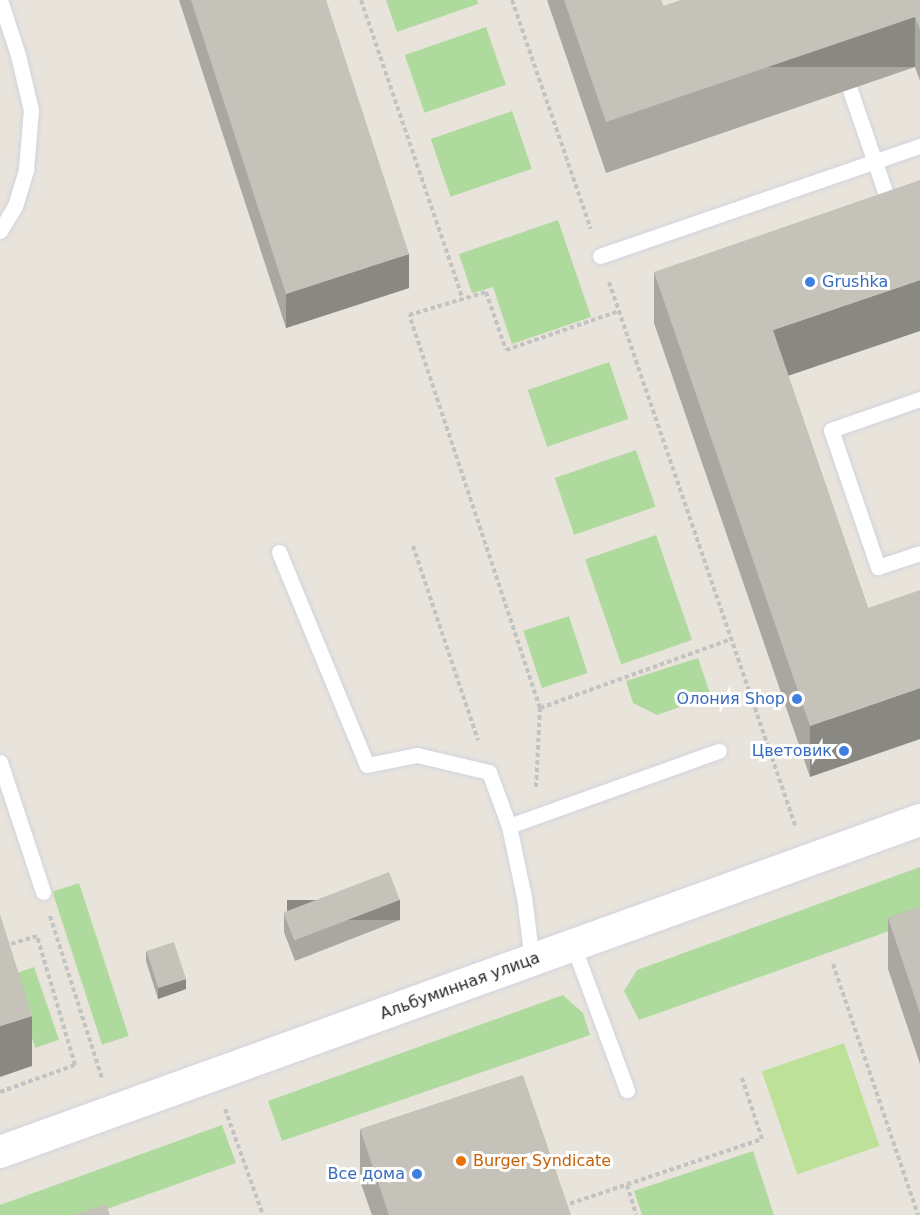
<!DOCTYPE html>
<meta charset="utf-8">
<style>
body{margin:0}
#map{position:relative;width:920px;height:1215px;overflow:hidden;background:#e9e4db;font-family:"DejaVu Sans",sans-serif}
div>[style]{position:absolute}
.green>*{inset:0;background:#aedb9d;transform-origin:0 0}
.pitch>*{inset:0;background:#bee199;transform-origin:0 0}
.path>*{height:4px;margin-top:-2px;transform-origin:0;background:repeating-linear-gradient(90deg,#c3c3c3 0 4.5px,transparent 0 7.5px)}
.roads{filter:drop-shadow(0 0 2px #d1d3e0) drop-shadow(0 0 2px #d1d3e0)}
.service>*{height:15px;margin:-7.5px;padding:0 7.5px;transform-origin:7.5px;border-radius:7.5px;background:#fff}
.minor>*{height:32px;margin:-16px;padding:0 16px;transform-origin:16px;border-radius:16px;background:#fff}
.wall>*{inset:0;background:#a9a7a0}
.shaded-wall>*{inset:0;background:#8a8882;transform-origin:0 0}
.building>*{inset:0;background:#c5c2ba;transform-origin:0 0}
.dots>*{width:16px;height:16px;translate:-50% -50%;box-sizing:border-box;border:3px solid #fff;border-radius:50%}
span{translate:-50% -50%;white-space:nowrap;text-align:center;line-height:1.15;-webkit-text-stroke:6px #fff;paint-order:stroke}
.shop-label{font-size:16px;color:#366cbe}
.left{translate:0 -50%;text-align:left}
.right{translate:-100% -50%;text-align:right}
.street-label{font-size:16px;color:#282828}
.food-label{font-size:16px;color:#c56008}
</style>
<div id="map">
<div class="green">
<div style="clip-path:polygon(386px 0,477px 0,478px 4px,397px 32px)"></div>
<div style="left:486px;top:27px;width:61px;height:86px;rotate:71deg"></div>
<div style="left:512px;top:111px;width:61px;height:86px;rotate:71deg"></div>
<div style="clip-path:polygon(558px 220px,591px 317px,512px 344px,493px 287px,472px 293px,459px 254px)"></div>
<div style="left:609px;top:362px;width:60px;height:86px;rotate:71deg"></div>
<div style="left:636px;top:450px;width:60px;height:86px;rotate:71deg"></div>
<div style="left:656px;top:535px;width:111px;height:75px;rotate:71deg"></div>
<div style="left:569px;top:616px;width:60px;height:48px;rotate:72deg"></div>
<div style="clip-path:polygon(698px 658px,711px 696px,657px 715px,633px 703px,626px 681px)"></div>
<div style="clip-path:polygon(920px 867px,920px 920px,639px 1020px,624px 991px,637px 970px)"></div>
<div style="left:79px;top:883px;width:161px;height:28px;rotate:72deg"></div>
<div style="left:34px;top:967px;width:77px;height:25px;rotate:71deg"></div>
<div style="clip-path:polygon(563px 995px,583px 1013px,590px 1035px,282px 1141px,268px 1101px)"></div>
<div style="clip-path:polygon(222px 1125px,236px 1163px,90px 1215px,0 1215px,0 1205px)"></div>
<div style="clip-path:polygon(753px 1151px,774px 1215px,642px 1215px,634px 1191px)"></div>
</div>
<div class="pitch">
<div style="left:844px;top:1043px;width:109px;height:87px;rotate:71deg"></div>
</div>
<div class="path">
<div style="left:361px;top:0;width:314px;rotate:71.2deg"></div>
<div style="left:512px;top:0;width:242px;rotate:71deg"></div>
<div style="left:609px;top:282px;width:577px;rotate:71.09deg"></div>
<div style="left:413px;top:546px;width:205px;rotate:71.5deg"></div>
<div style="left:540px;top:708px;width:204px;rotate:-19.8deg"></div>
<div style="left:536px;top:787px;width:79px;rotate:-87.1deg"></div>
<div style="left:540px;top:708px;width:414px;rotate:-108.4deg"></div>
<div style="left:409px;top:315px;width:80px;rotate:-16.6deg"></div>
<div style="left:486px;top:292px;width:61px;rotate:71deg"></div>
<div style="left:506px;top:350px;width:120px;rotate:-19deg"></div>
<div style="left:50px;top:916px;width:170px;rotate:72.2deg"></div>
<div style="left:833px;top:964px;width:265px;rotate:71.3deg"></div>
<div style="left:0;top:1092px;width:80px;rotate:-19.8deg"></div>
<div style="left:75px;top:1065px;width:134px;rotate:-106.4deg"></div>
<div style="left:37px;top:936px;width:34px;rotate:163deg"></div>
<div style="left:225px;top:1109px;width:113px;rotate:70.3deg"></div>
<div style="left:627px;top:1185px;width:31px;rotate:73deg"></div>
<div style="left:563px;top:1206px;width:210px;rotate:-18.6deg"></div>
<div style="left:762px;top:1139px;width:67px;rotate:-108.2deg"></div>
</div>
<div class="roads">
<div class="service">
<div style="left:850px;top:90px;width:129px;rotate:71deg"></div>
<div style="left:0;top:231px;width:29px;rotate:-59deg"></div>
<div style="left:15px;top:206px;width:39px;rotate:-73deg"></div>
<div style="left:26px;top:169px;width:59px;rotate:-85.2deg"></div>
<div style="left:31px;top:110px;width:57px;rotate:-103.3deg"></div>
<div style="left:18px;top:55px;width:58px;rotate:-108.1deg"></div>
<div style="left:600px;top:256px;width:338px;rotate:-19deg"></div>
<div style="left:920px;top:399px;width:94px;rotate:160.8deg"></div>
<div style="left:831px;top:430px;width:145px;rotate:71.1deg"></div>
<div style="left:878px;top:567px;width:44px;rotate:-18.4deg"></div>
<div style="left:279px;top:552px;width:230px;rotate:67.6deg"></div>
<div style="left:367px;top:765px;width:51px;rotate:-11.3deg"></div>
<div style="left:417px;top:755px;width:74px;rotate:13.3deg"></div>
<div style="left:489px;top:772px;width:58px;rotate:69.7deg"></div>
<div style="left:509px;top:826px;width:73px;rotate:78.1deg"></div>
<div style="left:524px;top:897px;width:64px;rotate:82.8deg"></div>
<div style="left:0;top:762px;width:137px;rotate:71.7deg"></div>
<div style="left:509px;top:826px;width:223px;rotate:-19.7deg"></div>
<div style="left:573px;top:945px;width:155px;rotate:69.6deg"></div>
</div>
<div class="minor">
<div style="left:0;top:1152px;width:978px;rotate:-19.84deg"></div>
</div>
</div>
<div class="wall">
<div style="clip-path:polygon(179px 0,326px 0,409px 288px,286px 328px)"></div>
<div style="clip-path:polygon(547px 0,661px 0,663px 6px,920px 0,920px 81px,915px 67px,606px 173px)"></div>
<div style="clip-path:polygon(654px 272px,788px 376px,868px 608px,810px 777px,654px 323px)"></div>
<div style="clip-path:polygon(920px 907px,920px 1064px,888px 969px,888px 918px)"></div>
<div style="clip-path:polygon(284px 913px,400px 920px,295px 961px,284px 932px)"></div>
<div style="clip-path:polygon(146px 951px,186px 989px,158px 999px,146px 961px)"></div>
<div style="clip-path:polygon(360px 1129px,571px 1215px,372px 1215px,360px 1181px)"></div>
</div>
<div class="shaded-wall">
<div style="left:915px;top:17px;width:50px;height:326px;rotate:90deg"></div>
<div style="clip-path:polygon(409px 254px,409px 288px,286px 328px,286px 294px)"></div>
<div style="clip-path:polygon(920px 280px,920px 331px,773px 381px,773px 330px)"></div>
<div style="clip-path:polygon(920px 688px,920px 739px,810px 777px,810px 726px)"></div>
<div style="left:400px;top:900px;width:20px;height:113px;rotate:90deg"></div>
<div style="clip-path:polygon(186px 979px,186px 989px,158px 999px,158px 988px)"></div>
<div style="clip-path:polygon(32px 1016px,32px 1066px,0 1077px,0 1026px)"></div>
</div>
<div class="building">
<div style="clip-path:polygon(191px 0,326px 0,409px 254px,286px 294px)"></div>
<div style="clip-path:polygon(564px 0,661px 0,663px 6px,681px 0,920px 0,920px 30px,915px 17px,606px 122px)"></div>
<div style="clip-path:polygon(920px 180px,920px 280px,773px 330px,868px 608px,920px 590px,920px 688px,810px 726px,654px 272px)"></div>
<div style="left:389px;top:872px;width:30px;height:113px;rotate:69deg"></div>
<div style="clip-path:polygon(920px 907px,920px 1013px,888px 918px)"></div>
<div style="clip-path:polygon(0 914px,32px 1016px,0 1026px)"></div>
<div style="left:174px;top:942px;width:39px;height:29px;rotate:72deg"></div>
<div style="clip-path:polygon(523px 1075px,571px 1215px,389px 1215px,360px 1129px)"></div>
<div style="clip-path:polygon(106px 1204px,110px 1215px,73px 1215px)"></div>
</div>
<div class="dots">
<div style="left:810px;top:282px;background:#3f7fe0"></div>
<div style="left:797px;top:699px;background:#3f7fe0"></div>
<div style="left:844px;top:751px;background:#3f7fe0"></div>
<div style="left:461px;top:1161px;background:#e8710a"></div>
<div style="left:417px;top:1174px;background:#3f7fe0"></div>
</div>
<div class="shop-label">
<span class="left" style="left:822px;top:282px">Grushka</span>
<span class="right" style="left:785px;top:699px">Олония Shop</span>
<span class="right" style="left:832px;top:751px">Цветовик</span>
<span class="right" style="left:405px;top:1174px">Все дома</span>
</div>
<div class="street-label">
<span style="left:460px;top:986px;rotate:-20deg">Альбуминная улица</span>
</div>
<div class="food-label">
<span class="left" style="left:473px;top:1161px">Burger Syndicate</span>
</div>
</div>
